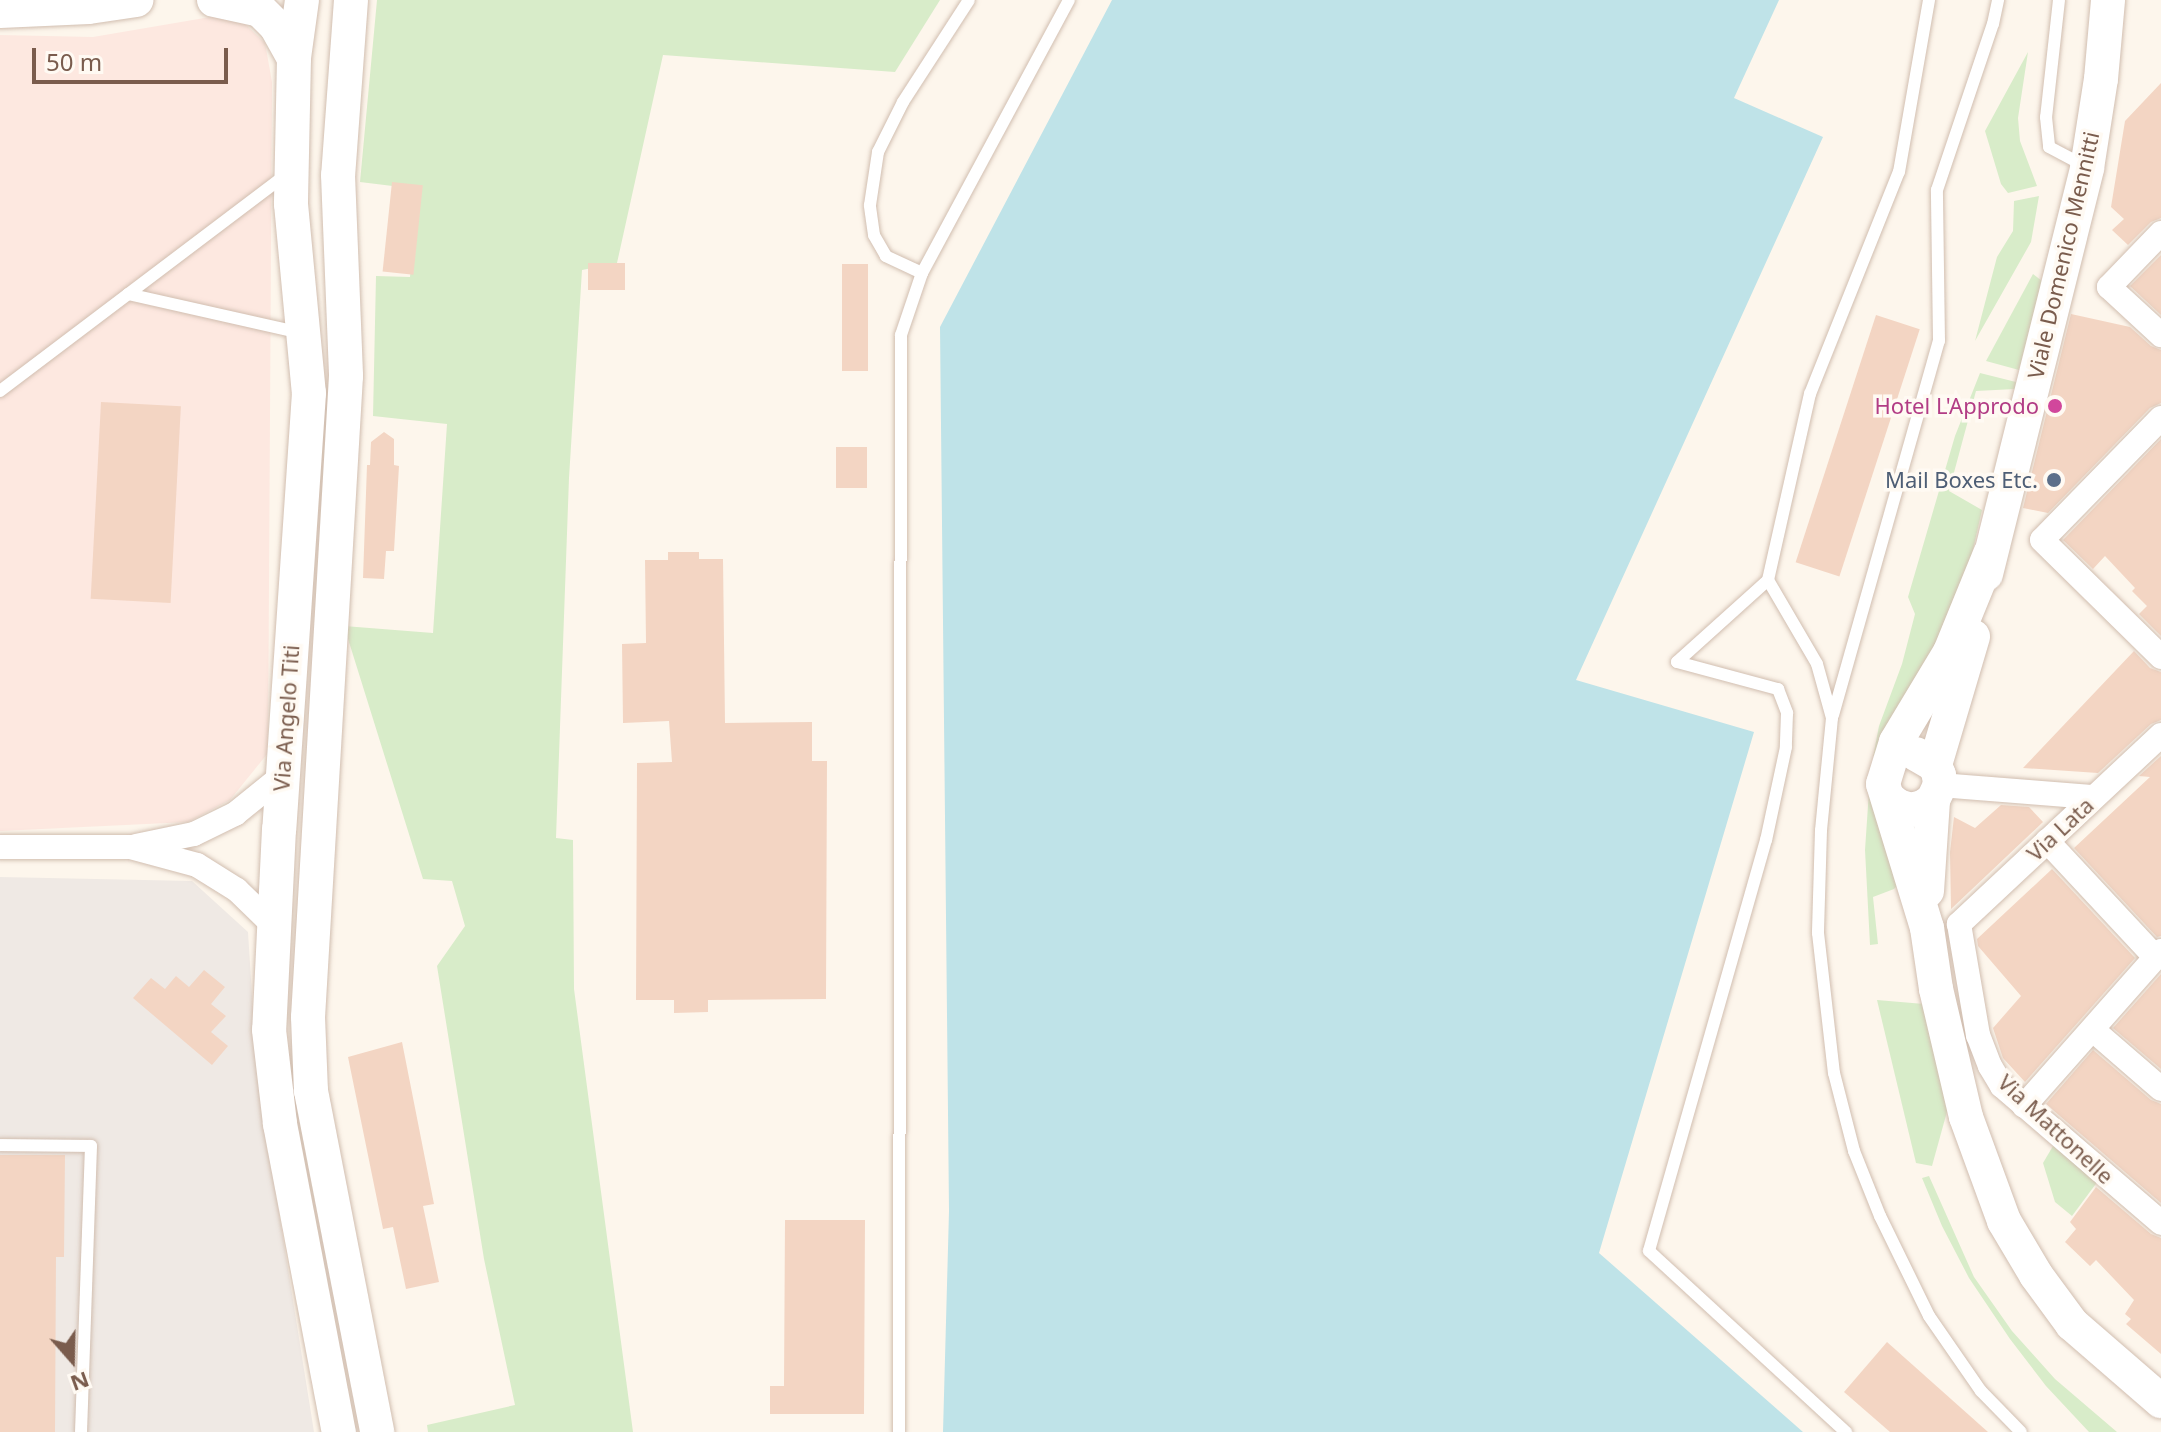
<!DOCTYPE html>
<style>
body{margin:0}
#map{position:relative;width:2161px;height:1432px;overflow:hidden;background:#fdf6ec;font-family:"Noto Sans",sans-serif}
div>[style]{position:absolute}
.commercial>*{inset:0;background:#fde8e0}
.industrial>*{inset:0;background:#efe9e4}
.green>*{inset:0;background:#d8ecc9}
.water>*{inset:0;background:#bfe3e8}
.building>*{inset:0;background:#f3d5c3;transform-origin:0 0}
.roads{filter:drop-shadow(0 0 2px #d1beb0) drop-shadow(0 0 2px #d1beb0)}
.lane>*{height:12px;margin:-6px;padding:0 6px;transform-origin:6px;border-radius:6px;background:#fff}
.street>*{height:24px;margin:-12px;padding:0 12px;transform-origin:12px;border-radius:12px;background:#fff}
.secondary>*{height:34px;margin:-17px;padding:0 17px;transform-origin:17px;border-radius:17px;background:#fff}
.dots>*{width:22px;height:22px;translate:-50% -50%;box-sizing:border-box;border:4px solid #fffaf3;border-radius:50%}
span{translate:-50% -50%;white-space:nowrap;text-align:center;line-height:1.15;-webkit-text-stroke:7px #fffaf3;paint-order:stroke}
.street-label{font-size:22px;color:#7a5c4d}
.hotel-label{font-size:22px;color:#b23c85}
.right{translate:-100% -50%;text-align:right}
.service-label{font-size:22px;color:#4e5e75}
.north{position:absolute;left:32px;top:1320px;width:80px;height:80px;-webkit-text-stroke:6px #fffaf3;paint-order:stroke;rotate:160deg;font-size:22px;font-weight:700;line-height:32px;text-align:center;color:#7a5c4d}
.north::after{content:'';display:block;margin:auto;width:28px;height:36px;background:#7a5c4d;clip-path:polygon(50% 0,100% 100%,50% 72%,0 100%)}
.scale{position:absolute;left:32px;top:48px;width:196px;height:36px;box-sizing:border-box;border:4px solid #7a5c4d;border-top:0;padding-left:10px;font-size:24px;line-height:28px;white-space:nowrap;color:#7a5c4d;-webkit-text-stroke:6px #fffaf3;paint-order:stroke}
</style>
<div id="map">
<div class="commercial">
<div style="clip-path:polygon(222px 15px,243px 22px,265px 43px,272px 82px,268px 753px,230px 800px,188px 822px,0 831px,0 35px,93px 37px)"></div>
</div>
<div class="industrial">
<div style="clip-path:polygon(0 877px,192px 881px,248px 932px,257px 1075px,314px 1432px,0 1432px)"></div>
</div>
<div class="green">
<div style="clip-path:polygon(377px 0,940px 0,895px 72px,663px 55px,617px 263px,582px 270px,569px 478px,556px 838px,573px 840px,574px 989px,633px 1432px,428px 1432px,427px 1425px,515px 1405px,484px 1259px,437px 966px,465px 926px,452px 881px,423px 879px,344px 626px,433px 633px,447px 424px,373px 416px,376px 276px,410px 277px,417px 189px,360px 182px)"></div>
<div style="clip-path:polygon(2028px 52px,2018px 118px,2020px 141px,2037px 186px,2008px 193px,2001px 184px,1985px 131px)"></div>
<div style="clip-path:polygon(2039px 196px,2031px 242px,1975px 341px,1997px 257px,2013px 231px,2014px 201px)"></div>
<div style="clip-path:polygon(2033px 274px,2042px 281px,2019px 370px,1986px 361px)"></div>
<div style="clip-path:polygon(1980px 373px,2016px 382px,2015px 389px,1976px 391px,1949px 491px,1982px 510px,1968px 572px,1914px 693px,1873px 757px,1879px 726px,1902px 664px,1915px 614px,1908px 597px,1955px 436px)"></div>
<div style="clip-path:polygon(1870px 776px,1902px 880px,1894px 889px,1873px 897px,1878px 944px,1870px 945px,1865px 850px)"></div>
<div style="clip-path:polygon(1877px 1000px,1924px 1004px,1948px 1108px,1932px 1166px,1916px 1163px)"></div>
<div style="clip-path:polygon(2053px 1146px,2098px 1181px,2072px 1216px,2055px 1202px,2043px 1163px)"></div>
<div style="clip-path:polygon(1929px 1176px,1974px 1277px,2012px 1331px,2055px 1379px,2117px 1432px,2089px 1432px,2046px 1386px,2010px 1339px,1969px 1278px,1942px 1226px,1922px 1178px)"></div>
</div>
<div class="water">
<div style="clip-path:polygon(1112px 0,1779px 0,1734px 98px,1823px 137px,1576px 680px,1754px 732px,1599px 1253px,1803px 1432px,943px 1432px,949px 1211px,940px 327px)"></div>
</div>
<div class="building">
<div style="clip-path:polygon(2161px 83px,2161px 218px,2151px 222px,2128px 245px,2112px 230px,2124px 219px,2111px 207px,2125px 121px)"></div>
<div style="left:392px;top:182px;width:31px;height:90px;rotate:6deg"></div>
<div style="clip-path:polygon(2161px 255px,2161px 315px,2130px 286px)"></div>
<div style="left:588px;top:263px;width:37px;height:27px"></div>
<div style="left:842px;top:264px;width:26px;height:107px"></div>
<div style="clip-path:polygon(2071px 314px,2130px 327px,2151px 346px,2161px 350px,2161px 403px,2150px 408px,2048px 513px,2023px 508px)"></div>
<div style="left:1876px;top:315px;width:46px;height:260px;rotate:18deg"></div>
<div style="left:101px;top:402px;width:80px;height:197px;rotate:3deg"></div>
<div style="clip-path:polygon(384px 432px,394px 439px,394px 465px,399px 466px,394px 551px,386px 551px,384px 579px,363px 578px,367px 465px,370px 465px,371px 442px)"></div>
<div style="clip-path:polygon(2161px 439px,2161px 636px,2139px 614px,2147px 606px,2132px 591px,2135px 588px,2105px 556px,2093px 569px,2063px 540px)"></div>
<div style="left:867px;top:447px;width:41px;height:31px;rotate:90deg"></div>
<div style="clip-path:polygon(668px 552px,699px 552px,699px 559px,723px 559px,725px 723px,812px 722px,812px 761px,827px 761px,826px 999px,708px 1000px,708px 1012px,674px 1013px,674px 1000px,636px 1000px,637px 763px,672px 762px,669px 721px,623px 723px,622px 644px,646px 643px,645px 560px,668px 560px)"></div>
<div style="clip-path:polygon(2134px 651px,2150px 668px,2161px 672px,2161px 720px,2151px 724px,2098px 773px,2023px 768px)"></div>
<div style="clip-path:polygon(2161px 756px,2161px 936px,2157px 937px,2074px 848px,2150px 777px,2139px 776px)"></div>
<div style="clip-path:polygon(2001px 805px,2029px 807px,2043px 822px,1951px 909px,1950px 852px,1954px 817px,1975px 828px)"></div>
<div style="clip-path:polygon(2052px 869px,2135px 958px,2025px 1082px,2003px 1058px,1993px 1028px,2021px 996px,1978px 946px,1977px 939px)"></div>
<div style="clip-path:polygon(204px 970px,225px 987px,211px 1004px,226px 1016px,211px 1032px,228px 1046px,212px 1065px,133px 998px,151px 978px,165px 989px,176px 976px,189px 987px)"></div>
<div style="clip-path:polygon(2161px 974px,2161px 1069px,2113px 1028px)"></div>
<div style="clip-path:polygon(402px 1042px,434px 1204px,423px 1206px,439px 1282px,406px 1289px,393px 1227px,383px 1229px,348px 1057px)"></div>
<div style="clip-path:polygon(2093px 1050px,2151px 1100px,2161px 1104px,2161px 1203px,2046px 1104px)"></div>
<div style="clip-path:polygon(0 1155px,65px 1155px,64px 1257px,56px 1257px,55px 1432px,0 1432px)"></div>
<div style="clip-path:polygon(2096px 1187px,2151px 1234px,2161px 1238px,2161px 1354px,2126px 1324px,2131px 1319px,2125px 1314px,2134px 1300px,2096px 1260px,2090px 1266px,2065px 1242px,2076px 1229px,2070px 1222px)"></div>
<div style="clip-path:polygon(785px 1220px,865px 1220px,864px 1414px,770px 1414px,770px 1386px,784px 1386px)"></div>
<div style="clip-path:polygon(1887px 1342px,1988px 1432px,1890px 1432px,1844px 1392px)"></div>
</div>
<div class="roads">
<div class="lane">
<div style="left:2059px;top:0;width:118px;rotate:96.3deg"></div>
<div style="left:2046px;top:117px;width:30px;rotate:84deg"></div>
<div style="left:2049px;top:147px;width:41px;rotate:27.8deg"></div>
<div style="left:922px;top:273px;width:40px;rotate:-155deg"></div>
<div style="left:886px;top:256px;width:24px;rotate:-120deg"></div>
<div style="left:874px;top:235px;width:30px;rotate:-98deg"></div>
<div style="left:870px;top:205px;width:54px;rotate:-81.4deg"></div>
<div style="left:878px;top:152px;width:56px;rotate:-63.4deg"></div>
<div style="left:903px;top:102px;width:121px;rotate:-57.1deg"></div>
<div style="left:128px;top:294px;width:177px;rotate:12.7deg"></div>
<div style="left:0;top:391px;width:358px;rotate:-37.1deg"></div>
<div style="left:1768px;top:580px;width:97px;rotate:59.7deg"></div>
<div style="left:1817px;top:664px;width:56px;rotate:74.5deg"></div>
<div style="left:1832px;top:718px;width:113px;rotate:95.6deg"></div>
<div style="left:1821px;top:830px;width:103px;rotate:91.7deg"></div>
<div style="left:1818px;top:933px;width:141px;rotate:83.5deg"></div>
<div style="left:1834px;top:1073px;width:81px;rotate:75.6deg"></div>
<div style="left:1854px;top:1151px;width:70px;rotate:68.2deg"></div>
<div style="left:1880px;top:1216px;width:111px;rotate:63.9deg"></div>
<div style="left:1929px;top:1316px;width:91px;rotate:55.3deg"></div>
<div style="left:1981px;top:1391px;width:57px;rotate:45.7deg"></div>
<div style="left:1677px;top:662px;width:105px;rotate:15deg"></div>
<div style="left:1778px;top:689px;width:26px;rotate:69deg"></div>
<div style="left:1787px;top:713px;width:34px;rotate:92deg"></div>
<div style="left:1786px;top:747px;width:95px;rotate:102.1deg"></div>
<div style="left:1766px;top:840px;width:427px;rotate:105.9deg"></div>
<div style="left:1649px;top:1251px;width:268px;rotate:42.6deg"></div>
<div style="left:1677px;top:662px;width:122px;rotate:-42deg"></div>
<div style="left:1768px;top:580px;width:191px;rotate:-77.3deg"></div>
<div style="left:1810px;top:394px;width:239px;rotate:-68.2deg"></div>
<div style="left:1899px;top:172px;width:175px;rotate:-80.1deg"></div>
<div style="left:1833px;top:715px;width:389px;rotate:-74.2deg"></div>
<div style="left:1939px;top:341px;width:151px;rotate:-90.8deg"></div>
<div style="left:1937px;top:190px;width:175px;rotate:-71.4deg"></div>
<div style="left:1993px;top:24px;width:25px;rotate:-78deg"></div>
<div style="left:0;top:1145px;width:91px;rotate:0.6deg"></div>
<div style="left:91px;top:1146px;width:286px;rotate:92deg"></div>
<div style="left:899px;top:1432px;width:1097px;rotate:-89.9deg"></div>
<div style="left:901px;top:335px;width:65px;rotate:-71.3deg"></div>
<div style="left:922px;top:273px;width:310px;rotate:-61.7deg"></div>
</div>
<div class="street">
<div style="left:2161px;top:233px;width:75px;rotate:133.9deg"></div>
<div style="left:2109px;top:287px;width:71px;rotate:42.7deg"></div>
<div style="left:2161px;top:418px;width:170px;rotate:134.3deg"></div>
<div style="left:2042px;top:540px;width:167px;rotate:44.5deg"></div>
<div style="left:2161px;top:735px;width:277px;rotate:136.9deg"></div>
<div style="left:1959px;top:924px;width:113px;rotate:80.3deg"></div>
<div style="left:1978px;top:1035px;width:33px;rotate:69deg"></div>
<div style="left:1990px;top:1066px;width:23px;rotate:59deg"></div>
<div style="left:2002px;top:1086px;width:210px;rotate:40.7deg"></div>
<div style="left:1940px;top:785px;width:152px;rotate:4.5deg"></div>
<div style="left:2047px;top:841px;width:158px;rotate:47deg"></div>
<div style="left:136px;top:846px;width:59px;rotate:-11.7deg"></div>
<div style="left:194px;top:834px;width:46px;rotate:-26deg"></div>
<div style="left:235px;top:814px;width:60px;rotate:-39deg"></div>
<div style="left:0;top:847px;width:130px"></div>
<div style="left:130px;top:847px;width:69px;rotate:15deg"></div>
<div style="left:197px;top:865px;width:47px;rotate:32deg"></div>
<div style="left:237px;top:890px;width:52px;rotate:44.2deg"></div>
<div style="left:2093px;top:1030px;width:90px;rotate:40.9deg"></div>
<div style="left:2024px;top:1106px;width:207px;rotate:-48.5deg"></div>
</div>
<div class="secondary">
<div style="left:214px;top:0;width:47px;rotate:12.3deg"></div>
<div style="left:260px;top:10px;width:23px;rotate:45deg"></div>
<div style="left:276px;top:26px;width:37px;rotate:61deg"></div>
<div style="left:302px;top:0;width:59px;rotate:97.9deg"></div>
<div style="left:294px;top:58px;width:146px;rotate:91.2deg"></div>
<div style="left:291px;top:204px;width:190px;rotate:84.6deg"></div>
<div style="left:309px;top:393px;width:437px;rotate:93.9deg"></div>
<div style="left:279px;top:829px;width:201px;rotate:92.8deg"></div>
<div style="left:269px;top:1030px;width:95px;rotate:83.3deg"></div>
<div style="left:280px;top:1124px;width:314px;rotate:79.2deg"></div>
<div style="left:351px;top:0;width:175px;rotate:94.2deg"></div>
<div style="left:338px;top:175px;width:201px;rotate:87.7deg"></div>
<div style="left:346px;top:376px;width:642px;rotate:93.39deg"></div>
<div style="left:308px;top:1017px;width:74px;rotate:87.7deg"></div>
<div style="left:311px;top:1091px;width:347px;rotate:79deg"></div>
<div style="left:0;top:11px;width:89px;rotate:-2.6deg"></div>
<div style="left:89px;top:7px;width:48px;rotate:-8.5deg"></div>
<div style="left:1990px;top:554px;width:106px;rotate:112.2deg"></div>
<div style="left:1950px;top:652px;width:105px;rotate:121deg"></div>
<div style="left:1896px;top:742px;width:44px;rotate:107.2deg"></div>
<div style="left:1883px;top:784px;width:151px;rotate:73deg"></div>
<div style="left:1927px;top:928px;width:62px;rotate:81.6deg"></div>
<div style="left:1936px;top:989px;width:131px;rotate:76.8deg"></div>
<div style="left:1966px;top:1117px;width:111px;rotate:69.9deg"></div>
<div style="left:2004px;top:1221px;width:63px;rotate:59.3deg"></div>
<div style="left:2036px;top:1275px;width:61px;rotate:53.7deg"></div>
<div style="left:2072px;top:1324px;width:118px;rotate:40.9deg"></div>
<div style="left:1986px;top:574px;width:418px;rotate:-76deg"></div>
<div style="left:2087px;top:168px;width:90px;rotate:-81.1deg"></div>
<div style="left:2101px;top:79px;width:79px;rotate:-84.9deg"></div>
<div style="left:1935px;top:765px;width:134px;rotate:-73.5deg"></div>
<div style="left:1888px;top:798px;width:13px;rotate:39deg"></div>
<div style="left:1898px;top:806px;width:13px;rotate:18deg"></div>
<div style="left:1910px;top:810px;width:13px;rotate:-13deg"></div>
<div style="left:1923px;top:807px;width:12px;rotate:-35deg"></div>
<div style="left:1933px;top:800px;width:17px;rotate:-65deg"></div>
<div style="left:1940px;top:785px;width:10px;rotate:-96deg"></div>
<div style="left:1939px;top:775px;width:11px;rotate:-112deg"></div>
<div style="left:1935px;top:765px;width:22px;rotate:-150deg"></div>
<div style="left:1927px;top:891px;width:91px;rotate:-86.2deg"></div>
</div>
</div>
<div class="dots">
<div style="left:2055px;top:406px;background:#d1479c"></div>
<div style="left:2054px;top:480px;background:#5c6f8a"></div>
</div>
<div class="street-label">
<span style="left:2063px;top:255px;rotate:-77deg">Viale Domenico Mennitti</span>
<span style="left:286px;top:718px;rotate:-86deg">Via Angelo Titi</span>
<span style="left:2060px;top:829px;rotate:-43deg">Via Lata</span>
<span style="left:2056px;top:1129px;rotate:43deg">Via Mattonelle</span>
</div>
<div class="hotel-label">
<span class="right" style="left:2039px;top:406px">Hotel L'Approdo</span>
</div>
<div class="service-label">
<span class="right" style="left:2038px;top:480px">Mail Boxes Etc.</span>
</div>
<div class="north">N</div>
<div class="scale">50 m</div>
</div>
